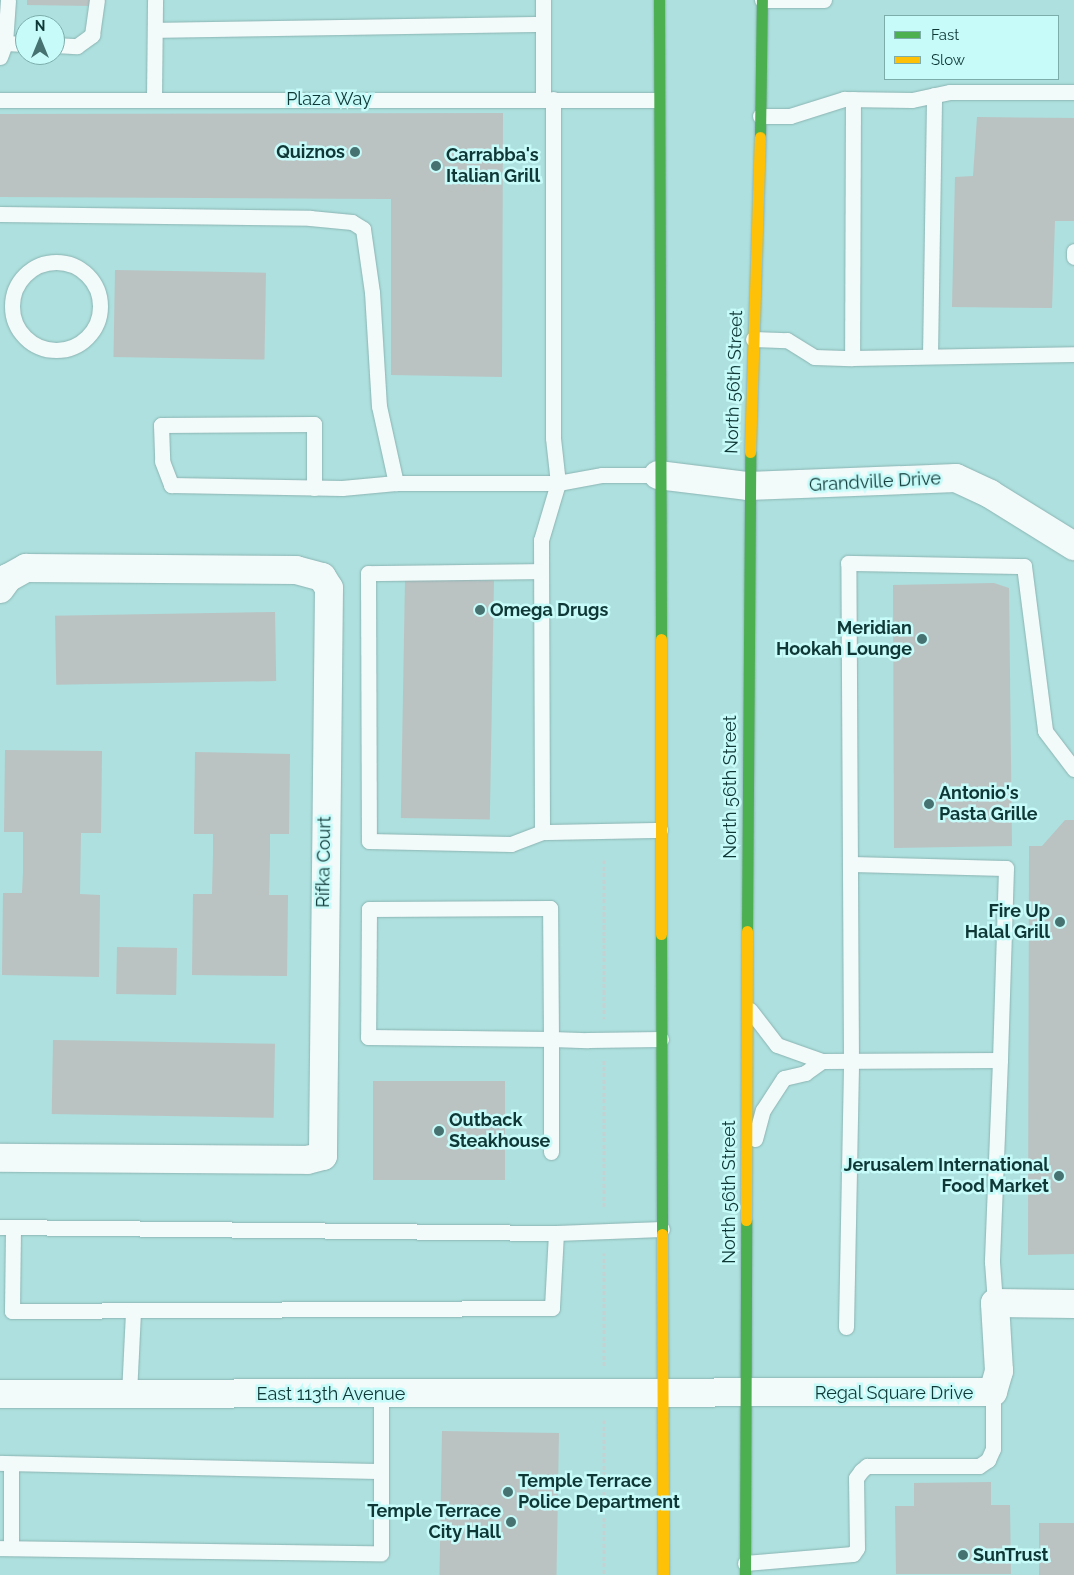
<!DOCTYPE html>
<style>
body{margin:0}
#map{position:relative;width:1074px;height:1575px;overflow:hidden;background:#ade0de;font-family:Raleway,sans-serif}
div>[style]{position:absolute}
.building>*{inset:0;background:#bbc2c2;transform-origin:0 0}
.path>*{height:3px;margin-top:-1.5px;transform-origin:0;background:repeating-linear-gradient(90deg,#c3d3d3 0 4px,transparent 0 6.5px)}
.roads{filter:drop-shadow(0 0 1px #8bb4b3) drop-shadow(0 0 1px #8bb4b3)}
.lane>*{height:15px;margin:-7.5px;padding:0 7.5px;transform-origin:7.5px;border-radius:7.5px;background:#f3fafa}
.lane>.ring{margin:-7.5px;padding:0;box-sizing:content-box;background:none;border:15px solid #f3fafa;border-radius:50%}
.street>*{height:28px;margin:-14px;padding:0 14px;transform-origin:14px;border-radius:14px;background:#f3fafa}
.fast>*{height:11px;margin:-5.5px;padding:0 5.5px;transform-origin:5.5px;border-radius:5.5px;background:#4caf50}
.slow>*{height:11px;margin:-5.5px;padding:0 5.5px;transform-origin:5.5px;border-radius:5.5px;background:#ffc107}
.dots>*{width:14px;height:14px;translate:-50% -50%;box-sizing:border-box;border:2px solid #c6fbf9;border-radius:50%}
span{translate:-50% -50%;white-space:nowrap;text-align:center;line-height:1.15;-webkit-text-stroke:5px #c6fbf9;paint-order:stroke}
.street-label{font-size:18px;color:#0e3736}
.poi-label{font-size:18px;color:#0e3736;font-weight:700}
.right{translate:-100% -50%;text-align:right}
.left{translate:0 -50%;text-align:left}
.legend{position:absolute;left:884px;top:15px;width:175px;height:65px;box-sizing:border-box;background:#c6fbf9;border:1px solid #7cadab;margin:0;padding:6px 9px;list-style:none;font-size:15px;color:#0e3736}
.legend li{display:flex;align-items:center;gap:10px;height:25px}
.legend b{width:25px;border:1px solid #7cadab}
.north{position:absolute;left:15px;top:15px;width:50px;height:50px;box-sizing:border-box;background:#c6fbf9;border:1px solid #7cadab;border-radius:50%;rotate:0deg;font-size:14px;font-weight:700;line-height:20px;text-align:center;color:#0e3736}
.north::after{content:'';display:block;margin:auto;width:18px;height:22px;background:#467271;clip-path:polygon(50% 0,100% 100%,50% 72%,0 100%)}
</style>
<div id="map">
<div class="building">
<div style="clip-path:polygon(27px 0,93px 0,93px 6px,27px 5px)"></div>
<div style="clip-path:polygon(503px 113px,502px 377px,391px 375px,391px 199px,0 197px,0 114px)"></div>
<div style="clip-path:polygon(977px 117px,1074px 118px,1074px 221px,1055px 221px,1052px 308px,952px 307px,955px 177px,973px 176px)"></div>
<div style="left:115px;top:270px;width:151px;height:87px;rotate:1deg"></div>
<div style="left:405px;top:579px;width:89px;height:239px;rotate:1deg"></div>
<div style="clip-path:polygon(994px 583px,1009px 588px,1012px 846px,894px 848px,893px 585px)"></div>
<div style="left:275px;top:612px;width:69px;height:220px;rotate:89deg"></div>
<div style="clip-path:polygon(5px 750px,102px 751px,101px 833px,81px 833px,80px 894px,100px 895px,99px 977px,2px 975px,3px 893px,22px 893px,23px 873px,23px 832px,4px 832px)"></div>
<div style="clip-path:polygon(195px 752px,290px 754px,289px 834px,270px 834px,270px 854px,269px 895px,288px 895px,287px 976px,192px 975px,193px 894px,212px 894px,213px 854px,213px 834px,194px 834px)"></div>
<div style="clip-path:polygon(1065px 820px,1074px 820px,1074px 1254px,1028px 1255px,1029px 846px,1042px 846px)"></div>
<div style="left:117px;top:947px;width:60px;height:47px;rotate:1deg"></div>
<div style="left:53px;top:1040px;width:222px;height:74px;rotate:1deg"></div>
<div style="left:373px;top:1081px;width:132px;height:99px"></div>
<div style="left:442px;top:1431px;width:117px;height:144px;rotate:1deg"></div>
<div style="clip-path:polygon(991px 1482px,991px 1505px,1010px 1505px,1011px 1574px,896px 1574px,895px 1506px,914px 1506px,914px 1483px)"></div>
<div style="left:1074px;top:1523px;width:52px;height:35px;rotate:90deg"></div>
</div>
<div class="path">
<div style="left:604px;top:860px;width:159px;rotate:90deg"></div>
<div style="left:604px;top:1060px;width:149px;rotate:90deg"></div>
<div style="left:604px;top:1366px;width:113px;rotate:-90deg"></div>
<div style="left:604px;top:1420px;width:155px;rotate:90deg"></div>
</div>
<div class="roads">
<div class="lane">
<div style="left:762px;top:0;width:62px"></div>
<div style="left:155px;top:30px;width:388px;rotate:-0.9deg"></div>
<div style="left:5px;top:43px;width:20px;rotate:3deg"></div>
<div style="left:55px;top:45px;width:22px;rotate:3deg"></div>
<div style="left:77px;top:46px;width:19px;rotate:-36deg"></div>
<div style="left:92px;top:35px;width:35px;rotate:-82deg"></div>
<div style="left:0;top:57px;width:15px;rotate:-70deg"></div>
<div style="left:5px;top:43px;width:43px;rotate:-86deg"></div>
<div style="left:543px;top:99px;width:99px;rotate:-90deg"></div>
<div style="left:553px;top:99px;width:339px;rotate:90deg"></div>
<div style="left:553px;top:438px;width:45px;rotate:83.7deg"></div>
<div style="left:558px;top:483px;width:59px;rotate:106.6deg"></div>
<div style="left:541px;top:540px;width:292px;rotate:89.8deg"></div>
<div style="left:542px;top:832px;width:118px;rotate:-1deg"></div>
<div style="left:853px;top:99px;width:259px;rotate:90.2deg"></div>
<div style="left:852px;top:358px;width:222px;rotate:-1deg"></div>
<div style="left:0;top:100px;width:657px"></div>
<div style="left:154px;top:100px;width:100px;rotate:-89.4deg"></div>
<div style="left:760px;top:116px;width:30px"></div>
<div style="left:790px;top:116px;width:57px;rotate:-17.5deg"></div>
<div style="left:844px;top:99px;width:68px;rotate:0.8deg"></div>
<div style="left:912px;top:100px;width:39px;rotate:-12deg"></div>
<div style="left:950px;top:92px;width:124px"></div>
<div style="left:0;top:214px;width:310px;rotate:0.7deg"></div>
<div style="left:310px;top:218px;width:42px;rotate:5.4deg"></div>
<div style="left:352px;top:222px;width:13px;rotate:32deg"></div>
<div style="left:363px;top:229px;width:64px;rotate:81.9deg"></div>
<div style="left:372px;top:292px;width:114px;rotate:86.5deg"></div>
<div style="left:379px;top:406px;width:79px;rotate:77.6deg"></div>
<div style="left:1074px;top:251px;width:6px;rotate:90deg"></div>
<div class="ring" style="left:12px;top:262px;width:73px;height:73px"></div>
<div style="left:753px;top:339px;width:34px;rotate:2deg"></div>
<div style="left:787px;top:340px;width:32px;rotate:32deg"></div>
<div style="left:814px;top:357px;width:38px;rotate:2deg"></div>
<div style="left:930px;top:356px;width:261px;rotate:-89.1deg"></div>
<div style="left:314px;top:488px;width:64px;rotate:-90deg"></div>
<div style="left:314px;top:424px;width:153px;rotate:179.6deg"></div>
<div style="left:161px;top:425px;width:36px;rotate:88deg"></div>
<div style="left:162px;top:461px;width:26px;rotate:69deg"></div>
<div style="left:171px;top:485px;width:171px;rotate:1deg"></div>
<div style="left:342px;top:488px;width:54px;rotate:-5.3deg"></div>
<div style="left:396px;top:483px;width:162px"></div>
<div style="left:558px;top:483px;width:45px;rotate:-10.3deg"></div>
<div style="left:602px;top:475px;width:56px"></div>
<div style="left:541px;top:571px;width:173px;rotate:179.3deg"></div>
<div style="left:368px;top:573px;width:268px;rotate:89.8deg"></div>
<div style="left:369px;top:841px;width:142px;rotate:1.2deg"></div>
<div style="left:511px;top:844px;width:33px;rotate:-21deg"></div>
<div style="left:850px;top:864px;width:156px;rotate:1.5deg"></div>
<div style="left:1006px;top:868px;width:192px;rotate:91.8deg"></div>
<div style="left:750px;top:1010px;width:44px;rotate:52.4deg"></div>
<div style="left:777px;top:1045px;width:48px;rotate:19.6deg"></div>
<div style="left:822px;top:1061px;width:178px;rotate:-0.3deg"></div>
<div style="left:1000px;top:1060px;width:202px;rotate:92.3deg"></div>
<div style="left:992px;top:1262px;width:41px;rotate:85.8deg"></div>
<div style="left:755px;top:1139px;width:30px;rotate:-75deg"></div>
<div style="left:763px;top:1110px;width:38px;rotate:-57deg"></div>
<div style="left:784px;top:1078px;width:22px;rotate:-13deg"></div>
<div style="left:805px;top:1073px;width:21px;rotate:-35deg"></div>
<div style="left:551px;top:1152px;width:113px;rotate:-90deg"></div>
<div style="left:551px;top:1039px;width:131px;rotate:-90.4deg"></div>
<div style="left:550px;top:908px;width:181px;rotate:179.7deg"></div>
<div style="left:369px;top:909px;width:128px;rotate:90.4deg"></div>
<div style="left:368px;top:1037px;width:183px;rotate:0.6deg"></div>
<div style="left:551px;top:1039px;width:37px;rotate:2deg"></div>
<div style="left:588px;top:1040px;width:73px;rotate:-0.8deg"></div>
<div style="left:0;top:1227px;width:556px;rotate:0.62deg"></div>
<div style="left:556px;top:1233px;width:75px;rotate:93.1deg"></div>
<div style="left:552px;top:1308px;width:540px;rotate:179.68deg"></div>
<div style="left:12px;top:1311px;width:83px;rotate:-89.3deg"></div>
<div style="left:556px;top:1233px;width:106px;rotate:-2.2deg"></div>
<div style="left:846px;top:1327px;width:266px;rotate:-88.9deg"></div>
<div style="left:851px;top:1061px;width:498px;rotate:-90.3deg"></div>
<div style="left:848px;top:563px;width:176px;rotate:1deg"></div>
<div style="left:1024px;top:566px;width:166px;rotate:82.7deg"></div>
<div style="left:1045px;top:731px;width:48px;rotate:52.7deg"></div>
<div style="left:129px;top:1394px;width:83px;rotate:-87.2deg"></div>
<div style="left:0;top:1463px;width:381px;rotate:1.2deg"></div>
<div style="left:11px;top:1547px;width:83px;rotate:-90deg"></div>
<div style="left:0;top:1548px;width:381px;rotate:0.8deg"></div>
<div style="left:381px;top:1553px;width:159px;rotate:-90deg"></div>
<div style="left:745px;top:1563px;width:108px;rotate:-4.8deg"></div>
<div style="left:853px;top:1554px;width:7px;rotate:-56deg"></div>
<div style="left:857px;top:1548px;width:70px;rotate:-90.8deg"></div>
<div style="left:856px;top:1478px;width:9px;rotate:-54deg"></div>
<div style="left:861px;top:1471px;width:8px;rotate:-40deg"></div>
<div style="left:867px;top:1466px;width:112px"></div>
<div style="left:979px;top:1466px;width:11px;rotate:-34deg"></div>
<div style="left:988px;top:1460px;width:12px;rotate:-66deg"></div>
<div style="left:993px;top:1449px;width:57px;rotate:-90deg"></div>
</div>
<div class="street">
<div style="left:658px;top:475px;width:91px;rotate:7deg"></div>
<div style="left:748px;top:486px;width:208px;rotate:-2.2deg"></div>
<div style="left:956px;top:478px;width:38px;rotate:25deg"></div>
<div style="left:990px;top:494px;width:99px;rotate:31.8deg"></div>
<div style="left:0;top:589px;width:14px;rotate:-54deg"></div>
<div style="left:8px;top:578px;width:21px;rotate:-29deg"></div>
<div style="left:26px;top:568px;width:270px;rotate:0.4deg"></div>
<div style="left:296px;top:570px;width:27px;rotate:15deg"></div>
<div style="left:322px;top:577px;width:13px;rotate:58deg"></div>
<div style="left:329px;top:588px;width:568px;rotate:90.61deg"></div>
<div style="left:323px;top:1156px;width:16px;rotate:166deg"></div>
<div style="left:307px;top:1160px;width:307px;rotate:-179.6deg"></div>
<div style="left:0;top:1394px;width:993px;rotate:-0.12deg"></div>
<div style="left:993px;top:1392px;width:22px;rotate:-74deg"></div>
<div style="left:999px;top:1371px;width:68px;rotate:-93.4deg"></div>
<div style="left:995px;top:1303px;width:79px;rotate:0.7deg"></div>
</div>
<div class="fast">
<div style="left:659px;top:0;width:639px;rotate:89.82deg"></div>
<div style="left:760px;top:137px;width:137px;rotate:-89.2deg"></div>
<div style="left:747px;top:931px;width:479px;rotate:-89.6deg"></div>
<div style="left:661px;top:934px;width:300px;rotate:89.8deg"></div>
<div style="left:745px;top:1575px;width:355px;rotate:-89.8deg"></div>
</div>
<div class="slow">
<div style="left:750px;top:452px;width:315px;rotate:-88.2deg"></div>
<div style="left:661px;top:639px;width:295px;rotate:90deg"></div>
<div style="left:746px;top:1220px;width:289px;rotate:-89.8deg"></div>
<div style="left:662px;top:1234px;width:341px;rotate:89.8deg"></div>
</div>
</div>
<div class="dots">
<div style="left:355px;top:152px;background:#467271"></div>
<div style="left:436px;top:166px;background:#467271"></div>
<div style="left:480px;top:610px;background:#467271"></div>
<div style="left:922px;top:639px;background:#467271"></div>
<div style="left:929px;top:804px;background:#467271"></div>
<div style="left:1060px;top:922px;background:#467271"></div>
<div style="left:439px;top:1131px;background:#467271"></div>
<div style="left:1059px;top:1176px;background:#467271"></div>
<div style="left:508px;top:1492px;background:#467271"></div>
<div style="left:511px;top:1522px;background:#467271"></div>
<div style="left:963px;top:1555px;background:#467271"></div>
</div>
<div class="street-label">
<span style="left:329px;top:99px">Plaza Way</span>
<span style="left:734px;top:382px;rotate:-88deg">North 56th Street</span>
<span style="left:875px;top:482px;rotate:-3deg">Grandville Drive</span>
<span style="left:730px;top:787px;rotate:-90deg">North 56th Street</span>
<span style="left:324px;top:862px;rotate:-89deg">Rifka Court</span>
<span style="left:729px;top:1192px;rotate:-90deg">North 56th Street</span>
<span style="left:894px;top:1393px">Regal Square Drive</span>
<span style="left:331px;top:1394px">East 113th Avenue</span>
</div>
<div class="poi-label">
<span class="right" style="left:345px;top:152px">Quiznos</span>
<span class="left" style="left:446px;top:166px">Carrabba's<br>Italian Grill</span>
<span class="left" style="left:490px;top:610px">Omega Drugs</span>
<span class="right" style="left:912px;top:639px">Meridian<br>Hookah Lounge</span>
<span class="left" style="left:939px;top:804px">Antonio's<br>Pasta Grille</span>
<span class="right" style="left:1050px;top:922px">Fire Up<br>Halal Grill</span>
<span class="left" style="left:449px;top:1131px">Outback<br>Steakhouse</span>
<span class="right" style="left:1049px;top:1176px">Jerusalem International<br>Food Market</span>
<span class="left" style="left:518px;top:1492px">Temple Terrace<br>Police Department</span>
<span class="right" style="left:501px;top:1522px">Temple Terrace<br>City Hall</span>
<span class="left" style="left:973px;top:1555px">SunTrust</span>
</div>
<ul class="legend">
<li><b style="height:6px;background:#4caf50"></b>Fast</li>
<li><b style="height:6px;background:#ffc107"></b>Slow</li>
</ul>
<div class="north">N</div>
</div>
